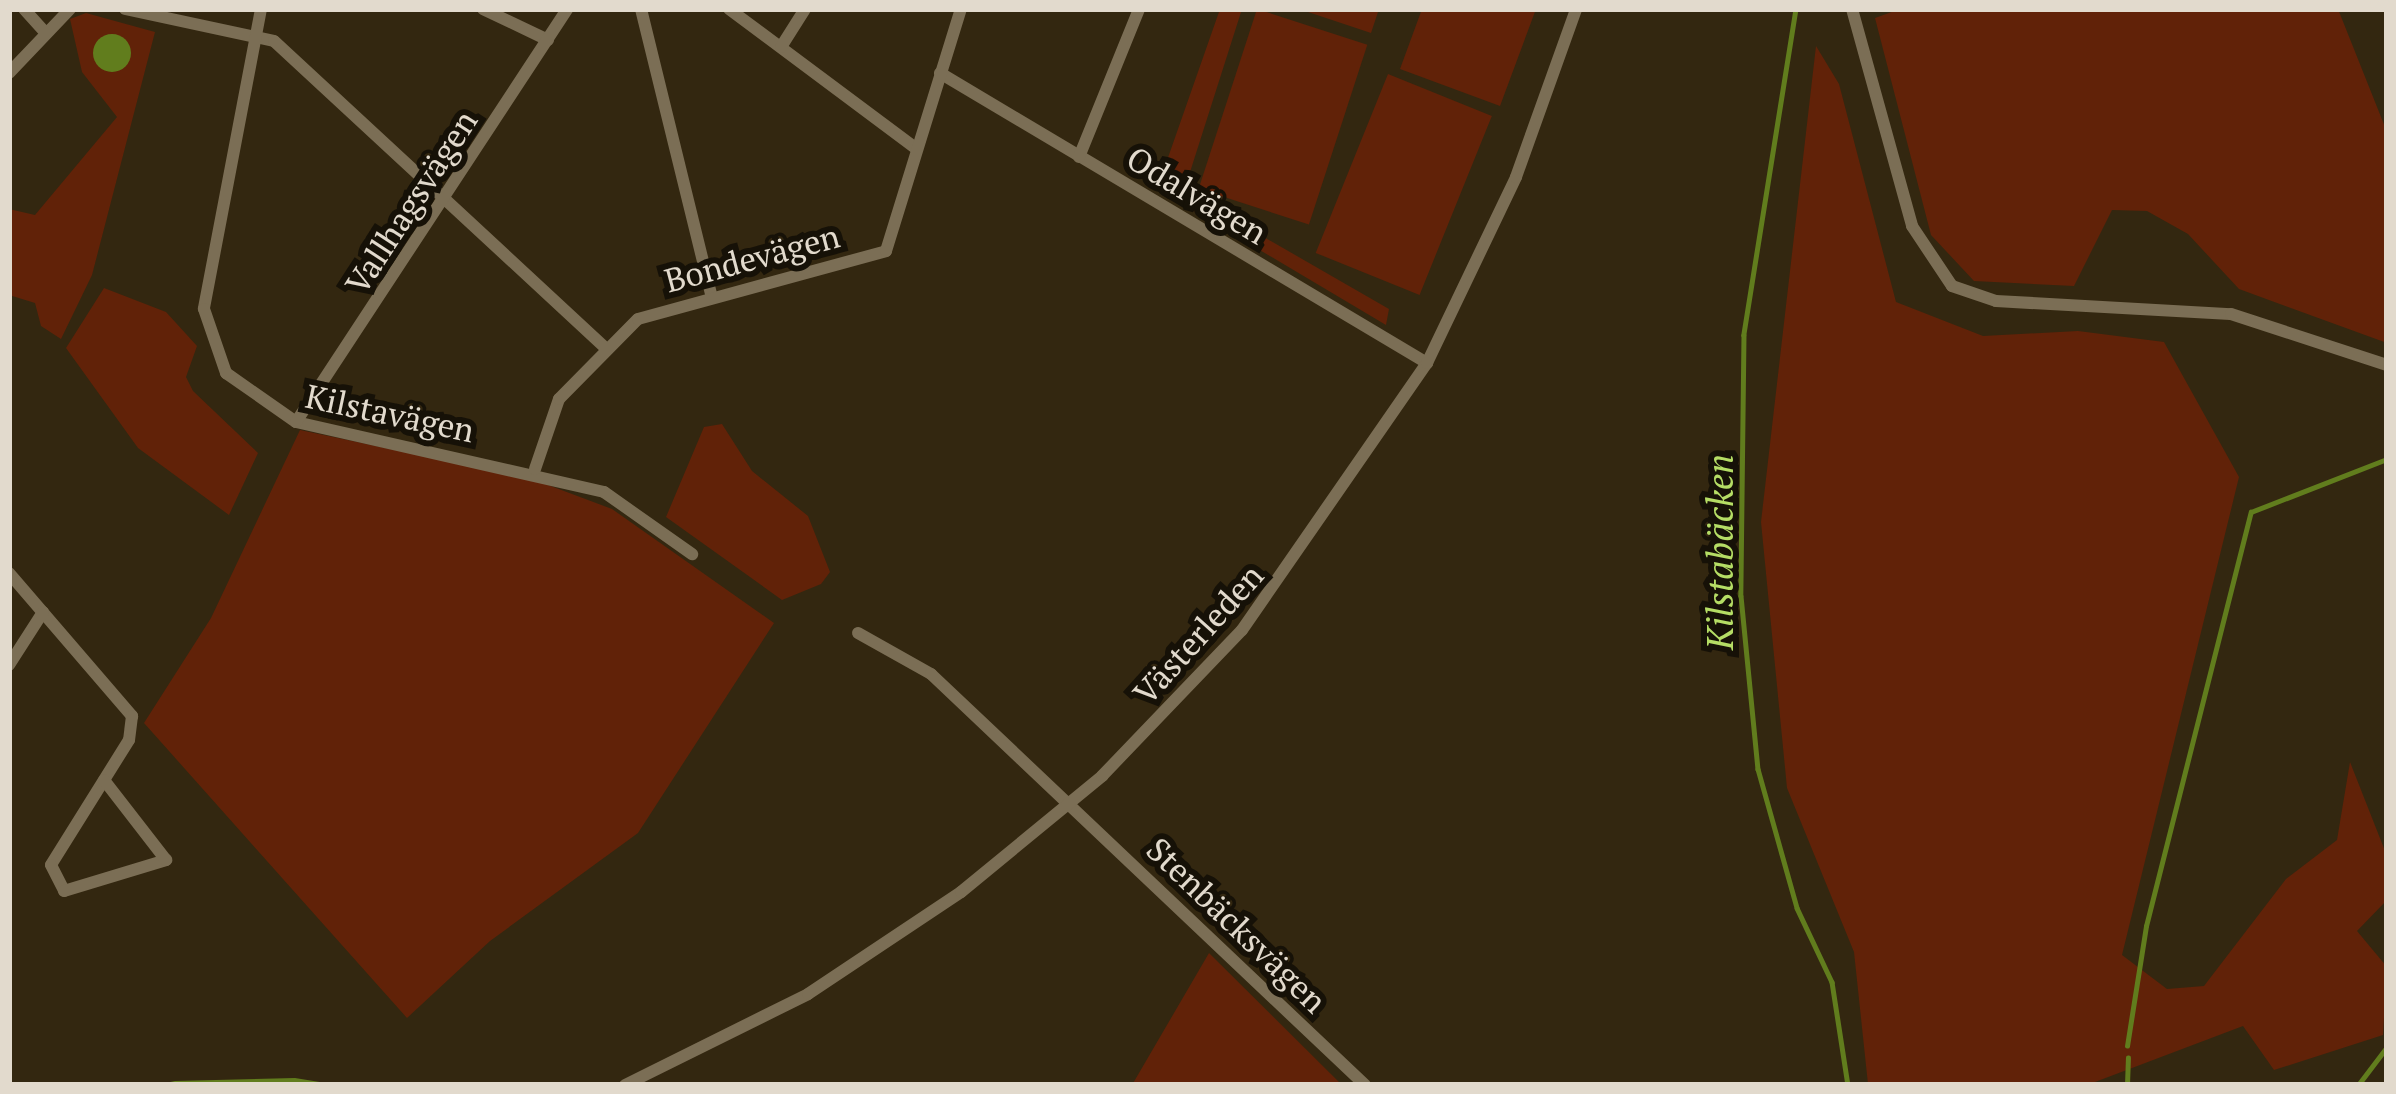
<!DOCTYPE html>
<meta charset="utf-8">
<style>
body{margin:0}
#map{position:relative;width:2396px;height:1094px;overflow:hidden;background:#332710;font-family:"PT Serif",serif}
div>[style]{position:absolute}
.green>*{inset:0;background:#612208;transform-origin:0 0}
.water>*{inset:0;background:#617d1d}
.round{border-radius:50%}
.stream>*{height:4.5px;margin:-2.25px;padding:0 2.25px;transform-origin:2.25px;border-radius:2.25px;background:#617d1d}
.minor>*{height:12px;margin:-6px;padding:0 6px;transform-origin:6px;border-radius:6px;background:#7b6e55}
span{translate:-50% -50%;white-space:nowrap;text-align:center;line-height:1.15;-webkit-text-stroke:12px #161107;paint-order:stroke}
.street-label{font-size:33px;color:#e2dacd}
.water-label{font-size:36px;color:#b5dd65;font-style:italic}
.frame{position:absolute;inset:0;border:12px solid #e2dacd;pointer-events:none}
</style>
<div id="map">
<div class="green">
<div style="clip-path:polygon(1220px 9px,1242px 9px,1184px 191px,1389px 309px,1386px 325px,1157px 189px)"></div>
<div style="left:1257px;top:9px;width:116px;height:189px;rotate:18deg"></div>
<div style="clip-path:polygon(1299px 9px,1379px 9px,1371px 33px)"></div>
<div style="clip-path:polygon(1422px 9px,1536px 9px,1500px 106px,1400px 69px)"></div>
<div style="clip-path:polygon(1900px 9px,2338px 9px,2387px 132px,2387px 343px,2239px 289px,2188px 234px,2147px 211px,2112px 210px,2074px 286px,1974px 281px,1931px 235px,1875px 18px)"></div>
<div style="clip-path:polygon(86px 13px,155px 32px,92px 275px,61px 339px,41px 326px,35px 303px,9px 295px,9px 209px,35px 215px,117px 117px,82px 72px,70px 19px)"></div>
<div style="clip-path:polygon(1816px 46px,1839px 84px,1896px 302px,1983px 336px,2078px 331px,2164px 342px,2239px 477px,2122px 955px,2167px 989px,2204px 986px,2286px 879px,2337px 840px,2350px 762px,2387px 856px,2387px 900px,2357px 931px,2387px 967px,2383px 1035px,2274px 1070px,2243px 1026px,2095px 1082px,1868px 1084px,1854px 952px,1787px 788px,1761px 522px)"></div>
<div style="left:1388px;top:74px;width:112px;height:193px;rotate:22deg"></div>
<div style="clip-path:polygon(104px 288px,166px 312px,197px 346px,186px 377px,193px 391px,258px 453px,229px 515px,138px 448px,66px 348px)"></div>
<div style="clip-path:polygon(722px 424px,752px 471px,808px 516px,830px 572px,821px 584px,782px 600px,666px 517px,704px 427px)"></div>
<div style="clip-path:polygon(300px 430px,532px 479px,612px 509px,774px 623px,638px 833px,490px 941px,407px 1018px,144px 723px,211px 618px)"></div>
<div style="clip-path:polygon(1209px 953px,1342px 1085px,1132px 1085px)"></div>
</div>
<div class="water">
<div class="round" style="left:93px;top:34px;width:38px;height:38px"></div>
<div style="clip-path:polygon(295px 1078px,338px 1085px,156px 1085px,175px 1081px)"></div>
</div>
<div class="stream">
<div style="left:1796px;top:9px;width:330px;rotate:99.1deg"></div>
<div style="left:1744px;top:335px;width:261px;rotate:90.7deg"></div>
<div style="left:1741px;top:596px;width:174px;rotate:84.4deg"></div>
<div style="left:1758px;top:769px;width:144px;rotate:74.3deg"></div>
<div style="left:1797px;top:908px;width:82px;rotate:64.7deg"></div>
<div style="left:1832px;top:982px;width:104px;rotate:81.2deg"></div>
<div style="left:2127px;top:1046px;width:121px;rotate:-81deg"></div>
<div style="left:2146px;top:926px;width:427px;rotate:-75.8deg"></div>
<div style="left:2251px;top:512px;width:146px;rotate:-21.3deg"></div>
<div style="left:2127px;top:1085px;width:27px;rotate:-88deg"></div>
<div style="left:2358px;top:1085px;width:48px;rotate:-52.7deg"></div>
</div>
<div class="minor">
<div style="left:24px;top:9px;width:28px;rotate:48deg"></div>
<div style="left:125px;top:9px;width:152px;rotate:12.1deg"></div>
<div style="left:274px;top:41px;width:449px;rotate:42.8deg"></div>
<div style="left:261px;top:9px;width:305px;rotate:100.8deg"></div>
<div style="left:204px;top:309px;width:68px;rotate:71deg"></div>
<div style="left:226px;top:373px;width:85px;rotate:35deg"></div>
<div style="left:296px;top:422px;width:316px;rotate:12.8deg"></div>
<div style="left:604px;top:492px;width:108px;rotate:35.2deg"></div>
<div style="left:483px;top:9px;width:72px;rotate:25.5deg"></div>
<div style="left:641px;top:9px;width:293px;rotate:76.2deg"></div>
<div style="left:729px;top:9px;width:234px;rotate:36.7deg"></div>
<div style="left:1852px;top:9px;width:225px;rotate:74.5deg"></div>
<div style="left:1912px;top:226px;width:72px;rotate:56.3deg"></div>
<div style="left:1952px;top:286px;width:46px;rotate:18.8deg"></div>
<div style="left:1996px;top:301px;width:235px;rotate:3.2deg"></div>
<div style="left:2231px;top:314px;width:164px;rotate:18.1deg"></div>
<div style="left:781px;top:47px;width:45px;rotate:-57.7deg"></div>
<div style="left:9px;top:73px;width:88px;rotate:-46.4deg"></div>
<div style="left:940px;top:73px;width:567px;rotate:30.77deg"></div>
<div style="left:1079px;top:157px;width:160px;rotate:-67.9deg"></div>
<div style="left:296px;top:422px;width:494px;rotate:-56.7deg"></div>
<div style="left:535px;top:469px;width:74px;rotate:-71.1deg"></div>
<div style="left:559px;top:399px;width:112px;rotate:-45.4deg"></div>
<div style="left:638px;top:319px;width:257px;rotate:-15.3deg"></div>
<div style="left:886px;top:251px;width:253px;rotate:-72.8deg"></div>
<div style="left:9px;top:573px;width:189px;rotate:49.3deg"></div>
<div style="left:132px;top:716px;width:24px;rotate:97deg"></div>
<div style="left:129px;top:740px;width:147px;rotate:122deg"></div>
<div style="left:51px;top:865px;width:29px;rotate:63deg"></div>
<div style="left:64px;top:891px;width:107px;rotate:-16.9deg"></div>
<div style="left:166px;top:860px;width:101px;rotate:-127.8deg"></div>
<div style="left:858px;top:633px;width:84px;rotate:29.3deg"></div>
<div style="left:931px;top:674px;width:598px;rotate:43.44deg"></div>
<div style="left:9px;top:665px;width:63px;rotate:-57.3deg"></div>
<div style="left:625px;top:1085px;width:204px;rotate:-26.4deg"></div>
<div style="left:808px;top:994px;width:184px;rotate:-33.7deg"></div>
<div style="left:961px;top:892px;width:183px;rotate:-39.4deg"></div>
<div style="left:1102px;top:776px;width:202px;rotate:-46.2deg"></div>
<div style="left:1242px;top:630px;width:325px;rotate:-55.3deg"></div>
<div style="left:1427px;top:363px;width:206px;rotate:-64.4deg"></div>
<div style="left:1516px;top:177px;width:178px;rotate:-70.3deg"></div>
</div>
<div class="street-label">
<span style="left:1197px;top:195px;rotate:31deg">Odalvägen</span>
<span style="left:411px;top:202px;rotate:-57deg">Vallhagsvägen</span>
<span style="left:752px;top:258px;rotate:-15deg">Bondevägen</span>
<span style="left:390px;top:413px;rotate:12deg">Kilstavägen</span>
<span style="left:1198px;top:634px;rotate:-48deg">Västerleden</span>
<span style="left:1237px;top:925px;rotate:44deg">Stenbäcksvägen</span>
</div>
<div class="water-label">
<span style="left:1720px;top:552px;rotate:-90deg">Kilstabäcken</span>
</div>
<div class="frame"></div>
</div>
